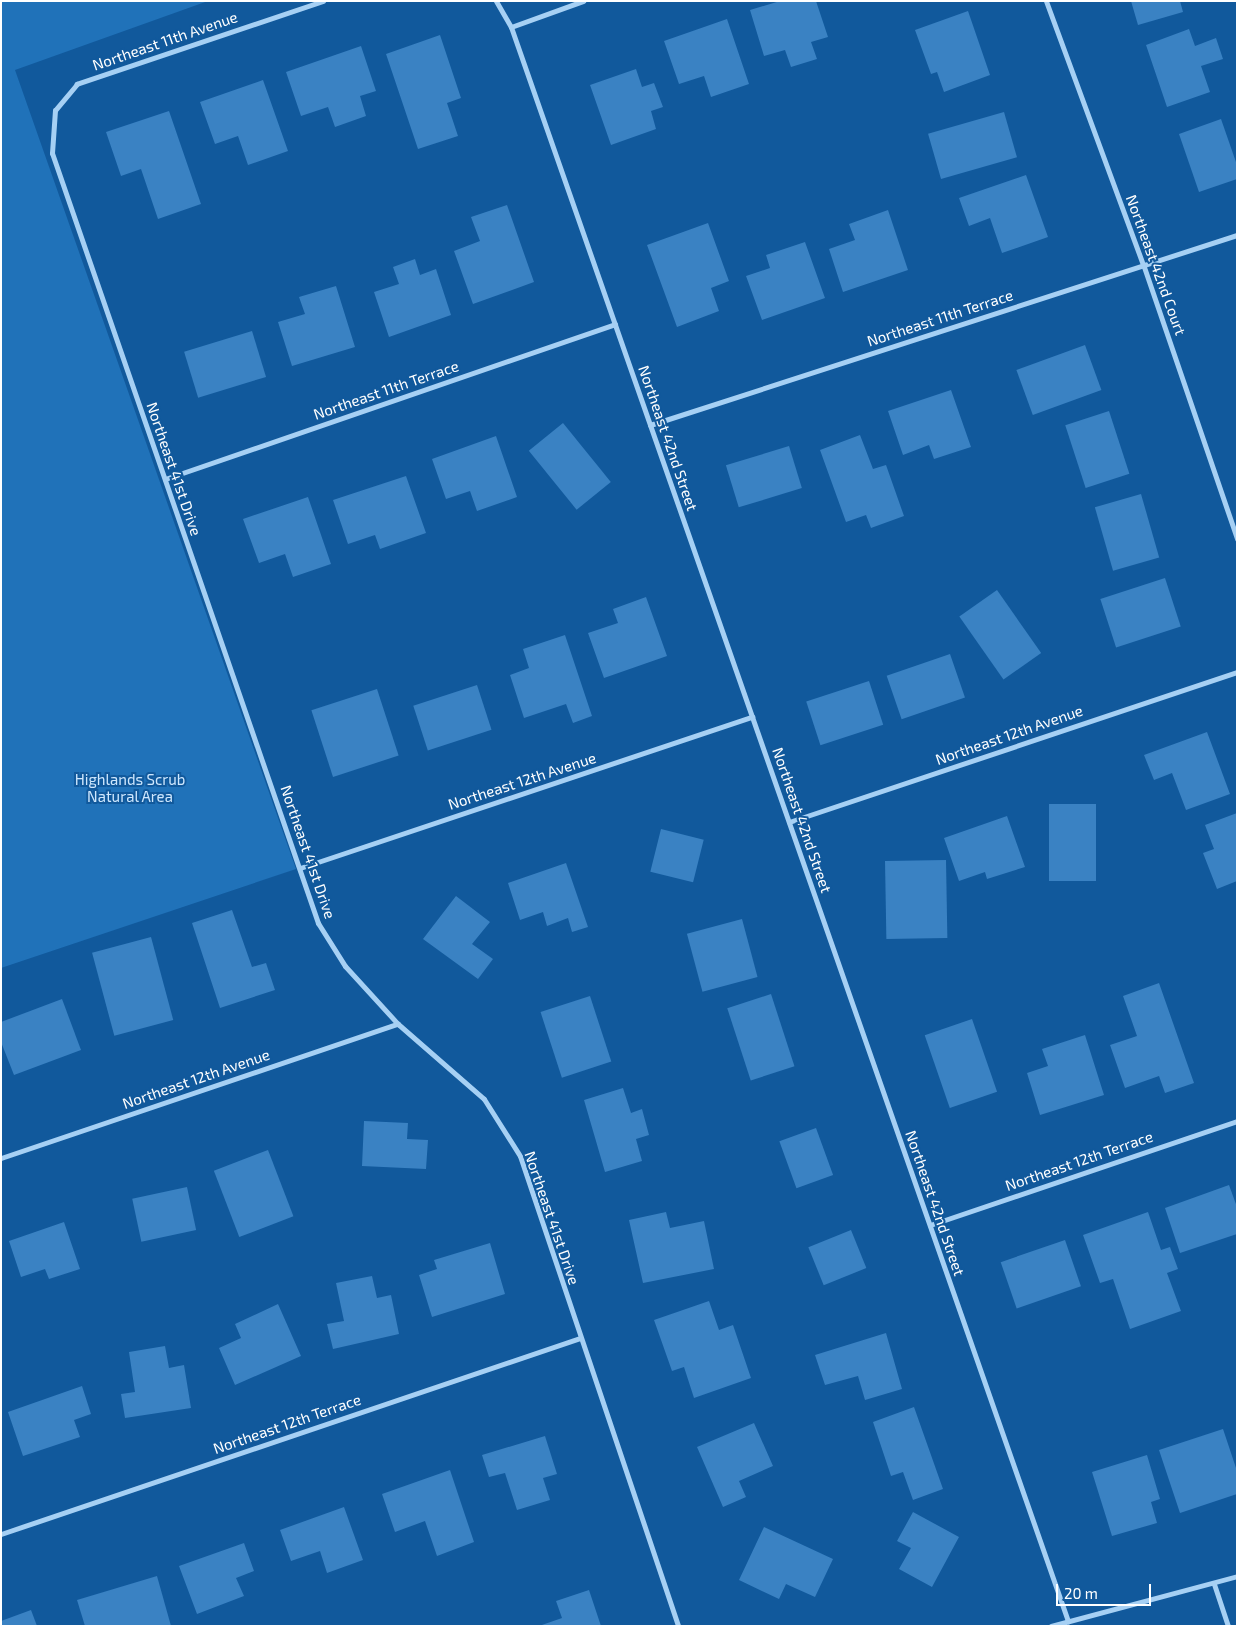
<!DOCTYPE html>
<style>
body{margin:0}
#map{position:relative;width:1238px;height:1627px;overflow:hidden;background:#11599c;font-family:"Exo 2",sans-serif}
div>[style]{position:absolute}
.green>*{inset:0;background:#2072b9}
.building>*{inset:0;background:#3a82c3;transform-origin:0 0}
.minor>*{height:5px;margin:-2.5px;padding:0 2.5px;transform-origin:2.5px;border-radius:2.5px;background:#a6d0f4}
span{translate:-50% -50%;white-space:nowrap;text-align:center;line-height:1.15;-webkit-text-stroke:4px #11599c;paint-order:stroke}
.street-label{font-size:15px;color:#fff}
.park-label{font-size:15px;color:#cfe8fe}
.frame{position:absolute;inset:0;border:2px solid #fff;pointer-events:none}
.scale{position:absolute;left:1056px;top:1584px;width:95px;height:22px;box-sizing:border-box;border:2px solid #fff;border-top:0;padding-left:6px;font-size:15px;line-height:18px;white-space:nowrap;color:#fff;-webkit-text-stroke:4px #11599c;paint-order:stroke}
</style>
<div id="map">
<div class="green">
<div style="clip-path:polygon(1px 1px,208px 1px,15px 70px,296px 869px,1px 968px)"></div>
</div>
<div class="building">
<div style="clip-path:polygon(780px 1px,816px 1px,828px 37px,811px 42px,817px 59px,791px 67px,785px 50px,764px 56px,750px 10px)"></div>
<div style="clip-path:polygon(1131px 1px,1180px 1px,1183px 12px,1138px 25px)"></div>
<div style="clip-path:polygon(968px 11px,990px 75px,944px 92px,937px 72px,931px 74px,915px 30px)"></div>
<div style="clip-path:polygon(727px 19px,749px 84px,711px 97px,704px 76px,679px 84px,664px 41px)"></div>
<div style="clip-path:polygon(1189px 29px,1195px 46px,1216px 38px,1223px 59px,1201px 66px,1210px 92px,1167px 107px,1146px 45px)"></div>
<div style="clip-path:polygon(440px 35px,461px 98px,447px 103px,458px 136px,418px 149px,386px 54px)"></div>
<div style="clip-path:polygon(361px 46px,376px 91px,360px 96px,366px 116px,335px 127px,328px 107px,301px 116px,286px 72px)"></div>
<div style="clip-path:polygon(636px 69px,642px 87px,654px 83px,663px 107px,651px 111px,656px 129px,611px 145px,590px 85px)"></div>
<div style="clip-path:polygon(263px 80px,288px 151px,248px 165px,238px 136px,215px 144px,200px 102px)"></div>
<div style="clip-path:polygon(169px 111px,201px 204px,158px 219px,141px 169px,121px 176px,106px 132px)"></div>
<div style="left:1004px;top:112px;width:47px;height:79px;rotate:74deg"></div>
<div style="clip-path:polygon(1221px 119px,1237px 165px,1237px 179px,1199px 192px,1179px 134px)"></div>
<div style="clip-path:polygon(1026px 175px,1048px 237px,1002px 253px,990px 218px,969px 226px,959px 198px)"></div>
<div style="clip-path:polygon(507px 205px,534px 282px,473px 304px,454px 251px,480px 241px,471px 217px)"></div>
<div style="clip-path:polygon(888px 210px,908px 270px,843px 292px,829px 249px,855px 240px,849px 224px)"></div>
<div style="clip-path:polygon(708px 223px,729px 281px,711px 288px,719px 311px,677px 327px,647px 245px)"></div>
<div style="clip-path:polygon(805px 242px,825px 298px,762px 320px,746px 276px,770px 268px,766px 255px)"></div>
<div style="clip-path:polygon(415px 259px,420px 275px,436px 269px,451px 315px,389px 337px,374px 292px,399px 284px,393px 267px)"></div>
<div style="clip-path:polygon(336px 286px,355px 347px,292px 366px,278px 322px,305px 314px,299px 297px)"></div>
<div style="left:252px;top:331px;width:48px;height:71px;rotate:73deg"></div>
<div style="left:1085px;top:345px;width:48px;height:73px;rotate:70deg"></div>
<div style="clip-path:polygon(951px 390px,971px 447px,934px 459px,929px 445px,903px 455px,888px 411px)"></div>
<div style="left:1109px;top:411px;width:66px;height:46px;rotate:72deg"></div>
<div style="left:563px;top:423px;width:76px;height:44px;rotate:51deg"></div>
<div style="clip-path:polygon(860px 435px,873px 469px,886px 465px,904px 516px,871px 528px,866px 515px,846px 522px,820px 450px)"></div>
<div style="clip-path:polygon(496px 436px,517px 497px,477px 511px,470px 491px,446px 499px,432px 459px)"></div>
<div style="left:789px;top:446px;width:44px;height:66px;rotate:73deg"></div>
<div style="clip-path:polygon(406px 476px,426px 533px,380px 549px,375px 535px,348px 544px,333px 500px)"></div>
<div style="left:1141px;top:494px;width:66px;height:48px;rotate:74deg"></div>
<div style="clip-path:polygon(308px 497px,331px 564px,293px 577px,285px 554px,259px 563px,243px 519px)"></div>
<div style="left:1165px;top:578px;width:51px;height:68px;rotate:72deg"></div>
<div style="left:997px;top:590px;width:77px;height:46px;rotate:55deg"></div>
<div style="clip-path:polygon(646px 597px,667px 656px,604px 678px,588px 633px,618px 623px,613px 609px)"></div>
<div style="clip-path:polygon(565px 635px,592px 716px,573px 723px,566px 704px,524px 718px,510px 675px,529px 668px,523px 649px)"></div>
<div style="left:950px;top:654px;width:46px;height:67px;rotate:71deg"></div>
<div style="left:869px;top:681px;width:46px;height:66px;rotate:72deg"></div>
<div style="left:477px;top:685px;width:47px;height:67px;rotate:72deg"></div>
<div style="left:377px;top:689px;width:70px;height:69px;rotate:72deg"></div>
<div style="clip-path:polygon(1207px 732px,1230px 794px,1186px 810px,1172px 773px,1154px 780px,1144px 755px)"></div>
<div style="left:1096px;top:804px;width:77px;height:47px;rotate:90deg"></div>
<div style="clip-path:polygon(1237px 813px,1237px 881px,1217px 889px,1203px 853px,1214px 849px,1205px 825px)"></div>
<div style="clip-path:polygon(1007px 816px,1025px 867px,987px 879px,985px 872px,959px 881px,944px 838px)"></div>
<div style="left:661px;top:829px;width:44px;height:44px;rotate:14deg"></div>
<div style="left:946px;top:860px;width:78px;height:61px;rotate:89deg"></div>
<div style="clip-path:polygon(566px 863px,588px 927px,572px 932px,568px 918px,547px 926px,543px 912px,520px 920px,508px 883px)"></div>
<div style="clip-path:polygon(456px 896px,490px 922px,472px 944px,493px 959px,478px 979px,423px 939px)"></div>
<div style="clip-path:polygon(232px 910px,252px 967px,266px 963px,275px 990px,220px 1008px,192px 923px)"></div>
<div style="left:742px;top:919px;width:60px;height:57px;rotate:75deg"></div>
<div style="left:151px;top:937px;width:86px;height:61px;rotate:75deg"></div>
<div style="clip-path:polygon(1159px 983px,1194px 1083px,1165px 1093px,1159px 1076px,1125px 1088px,1110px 1045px,1137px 1036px,1123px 996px)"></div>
<div style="left:771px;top:994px;width:76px;height:46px;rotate:72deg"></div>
<div style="left:590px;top:996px;width:69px;height:52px;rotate:72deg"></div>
<div style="clip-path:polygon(62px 999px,81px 1050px,14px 1075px,1px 1042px,1px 1022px)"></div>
<div style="left:972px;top:1019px;width:77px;height:50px;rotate:71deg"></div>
<div style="clip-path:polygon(1085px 1035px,1104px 1095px,1040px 1115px,1027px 1073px,1048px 1066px,1042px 1049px)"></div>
<div style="clip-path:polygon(623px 1088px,631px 1113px,642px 1109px,649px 1135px,636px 1139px,642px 1161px,605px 1172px,584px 1100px)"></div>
<div style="clip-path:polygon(364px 1121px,408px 1123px,407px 1139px,428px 1140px,426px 1169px,362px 1166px)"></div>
<div style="left:816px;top:1128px;width:50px;height:39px;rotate:70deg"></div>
<div style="left:268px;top:1150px;width:71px;height:58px;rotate:69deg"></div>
<div style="clip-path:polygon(1229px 1185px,1237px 1207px,1237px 1234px,1180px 1253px,1165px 1208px)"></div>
<div style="left:187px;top:1187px;width:44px;height:56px;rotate:78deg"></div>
<div style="clip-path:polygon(666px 1212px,670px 1228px,704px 1221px,714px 1269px,643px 1283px,629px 1220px)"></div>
<div style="clip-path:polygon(1148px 1212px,1161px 1250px,1170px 1247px,1178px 1269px,1167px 1273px,1181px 1311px,1130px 1329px,1113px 1279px,1100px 1283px,1083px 1235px)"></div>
<div style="clip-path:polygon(64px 1222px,80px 1269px,49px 1279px,45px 1269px,21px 1277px,9px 1241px)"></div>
<div style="left:851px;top:1230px;width:41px;height:46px;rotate:68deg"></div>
<div style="left:1065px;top:1240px;width:49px;height:68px;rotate:71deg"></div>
<div style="clip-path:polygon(490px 1243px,505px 1294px,432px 1317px,419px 1275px,437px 1269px,434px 1260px)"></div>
<div style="clip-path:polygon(372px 1276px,377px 1298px,391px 1295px,399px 1334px,333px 1349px,327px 1324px,344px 1321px,336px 1283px)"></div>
<div style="clip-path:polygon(709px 1301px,719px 1330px,733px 1325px,751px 1378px,694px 1398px,684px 1367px,672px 1371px,654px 1320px)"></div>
<div style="clip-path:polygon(278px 1304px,301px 1356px,235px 1385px,219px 1348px,241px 1338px,235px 1324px)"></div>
<div style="clip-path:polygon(886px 1333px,902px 1389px,865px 1400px,858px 1376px,825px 1385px,815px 1355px)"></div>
<div style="clip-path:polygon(165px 1346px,169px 1368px,184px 1365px,191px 1408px,125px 1418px,121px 1394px,135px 1392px,129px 1352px)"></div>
<div style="clip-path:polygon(82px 1386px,91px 1414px,74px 1420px,80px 1437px,23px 1456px,8px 1412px)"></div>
<div style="clip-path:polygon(914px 1407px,943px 1489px,913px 1500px,903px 1472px,891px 1476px,873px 1422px)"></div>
<div style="clip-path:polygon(754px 1423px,773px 1466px,739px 1481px,746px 1497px,723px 1507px,697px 1447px)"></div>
<div style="clip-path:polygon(1223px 1429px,1237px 1471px,1237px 1494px,1180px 1513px,1159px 1450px)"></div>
<div style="clip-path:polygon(545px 1436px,557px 1474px,543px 1478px,550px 1500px,517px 1510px,505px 1473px,489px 1477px,482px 1455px)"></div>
<div style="clip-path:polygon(1147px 1455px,1160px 1499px,1151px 1502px,1157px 1523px,1112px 1536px,1092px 1472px)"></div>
<div style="clip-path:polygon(450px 1470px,474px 1542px,437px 1556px,425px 1521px,395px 1532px,382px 1494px)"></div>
<div style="clip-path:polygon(344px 1507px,363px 1560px,327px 1573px,320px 1551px,291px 1561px,280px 1530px)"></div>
<div style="clip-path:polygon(913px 1512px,959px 1537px,932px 1587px,899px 1569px,911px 1548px,897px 1541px)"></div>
<div style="clip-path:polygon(764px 1527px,833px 1559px,815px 1597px,786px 1584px,779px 1599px,739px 1580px)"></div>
<div style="clip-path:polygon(244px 1543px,254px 1571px,236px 1578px,244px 1596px,197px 1614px,179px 1566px)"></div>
<div style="clip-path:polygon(157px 1576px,171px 1626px,85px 1626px,77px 1600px)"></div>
<div style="clip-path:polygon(589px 1590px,601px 1626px,539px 1626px,562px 1618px,556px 1601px)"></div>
<div style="clip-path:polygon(31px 1610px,37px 1626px,1px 1626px,1px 1621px)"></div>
</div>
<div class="minor">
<div style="left:323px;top:1px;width:260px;rotate:161.4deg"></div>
<div style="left:77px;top:84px;width:34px;rotate:130deg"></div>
<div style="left:55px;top:110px;width:43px;rotate:94deg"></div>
<div style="left:52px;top:153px;width:815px;rotate:70.94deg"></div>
<div style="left:318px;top:923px;width:51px;rotate:57.9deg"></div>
<div style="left:345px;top:966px;width:79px;rotate:47.6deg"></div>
<div style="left:398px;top:1024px;width:114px;rotate:41.1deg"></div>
<div style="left:484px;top:1099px;width:67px;rotate:57.7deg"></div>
<div style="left:520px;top:1156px;width:496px;rotate:71.4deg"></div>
<div style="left:496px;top:1px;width:30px;rotate:60deg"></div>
<div style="left:511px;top:27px;width:77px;rotate:-19.9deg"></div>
<div style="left:1046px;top:1px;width:280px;rotate:69.8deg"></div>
<div style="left:1143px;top:264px;width:291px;rotate:71.1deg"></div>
<div style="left:511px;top:27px;width:1689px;rotate:70.74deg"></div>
<div style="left:650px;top:425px;width:617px;rotate:-17.94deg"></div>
<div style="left:165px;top:479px;width:476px;rotate:-19deg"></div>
<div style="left:789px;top:822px;width:472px;rotate:-18.5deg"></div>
<div style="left:300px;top:868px;width:477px;rotate:-18.5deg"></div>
<div style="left:1px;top:1158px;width:419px;rotate:-18.7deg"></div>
<div style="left:930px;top:1225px;width:324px;rotate:-18.7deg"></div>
<div style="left:1px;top:1534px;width:611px;rotate:-18.7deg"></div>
<div style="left:1214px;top:1584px;width:44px;rotate:71.6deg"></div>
<div style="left:1051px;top:1626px;width:193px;rotate:-15deg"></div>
</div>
<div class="street-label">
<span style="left:165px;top:41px;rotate:-19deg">Northeast 11th Avenue</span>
<span style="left:1156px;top:265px;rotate:70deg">Northeast 42nd Court</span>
<span style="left:940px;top:318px;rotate:-18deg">Northeast 11th Terrace</span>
<span style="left:386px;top:390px;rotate:-19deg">Northeast 11th Terrace</span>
<span style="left:668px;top:438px;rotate:71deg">Northeast 42nd Street</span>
<span style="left:174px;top:469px;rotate:71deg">Northeast 41st Drive</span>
<span style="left:1009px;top:735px;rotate:-19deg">Northeast 12th Avenue</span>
<span style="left:522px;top:781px;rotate:-18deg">Northeast 12th Avenue</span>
<span style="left:802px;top:820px;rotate:71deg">Northeast 42nd Street</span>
<span style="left:308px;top:852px;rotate:71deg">Northeast 41st Drive</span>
<span style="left:196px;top:1079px;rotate:-19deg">Northeast 12th Avenue</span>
<span style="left:1079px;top:1161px;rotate:-19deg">Northeast 12th Terrace</span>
<span style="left:935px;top:1203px;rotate:71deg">Northeast 42nd Street</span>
<span style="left:552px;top:1218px;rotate:71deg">Northeast 41st Drive</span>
<span style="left:287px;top:1424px;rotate:-19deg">Northeast 12th Terrace</span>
</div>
<div class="park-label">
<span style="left:130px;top:788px">Highlands Scrub<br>Natural Area</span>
</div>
<div class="frame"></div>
<div class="scale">20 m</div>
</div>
